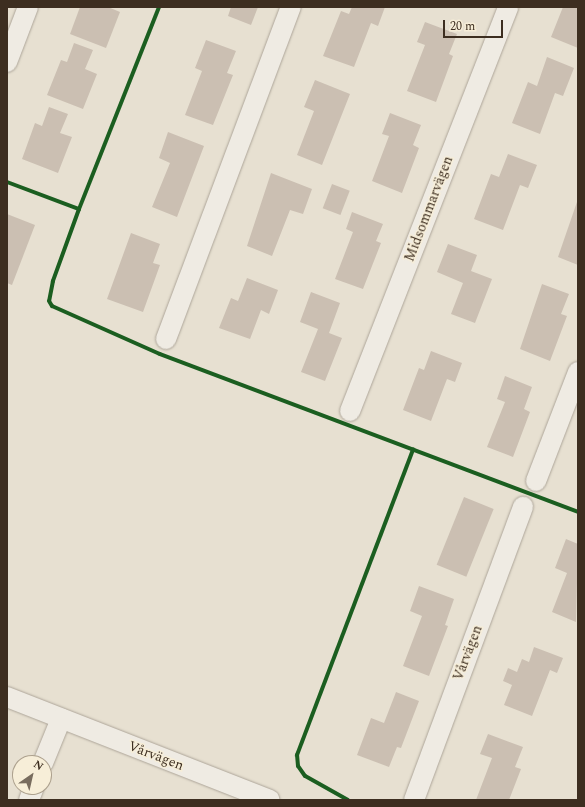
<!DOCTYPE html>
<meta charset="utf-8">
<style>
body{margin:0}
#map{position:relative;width:585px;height:807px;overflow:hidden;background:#e7e0d1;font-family:Spectral,serif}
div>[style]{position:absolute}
.building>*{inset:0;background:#cbbfb2;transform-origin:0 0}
.roads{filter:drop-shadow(0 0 1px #ada599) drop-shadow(0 0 1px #ada599)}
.minor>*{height:20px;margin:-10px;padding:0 10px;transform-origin:10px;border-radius:10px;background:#efebe3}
.cycleway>*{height:4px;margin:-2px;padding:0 2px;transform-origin:2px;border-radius:2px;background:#1b5e20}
span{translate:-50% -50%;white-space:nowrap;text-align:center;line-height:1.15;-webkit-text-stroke:3px #f7eed8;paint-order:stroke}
.street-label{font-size:14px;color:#3d2e20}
.frame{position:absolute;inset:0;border:8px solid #3d2e20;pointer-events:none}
.north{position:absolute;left:12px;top:755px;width:40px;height:40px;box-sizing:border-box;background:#f7eed8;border:1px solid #ada18e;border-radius:50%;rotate:34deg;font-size:11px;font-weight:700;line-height:16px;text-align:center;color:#3d2e20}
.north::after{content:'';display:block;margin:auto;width:14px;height:18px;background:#786c5e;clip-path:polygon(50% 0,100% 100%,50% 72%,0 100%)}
.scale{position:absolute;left:443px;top:20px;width:60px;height:18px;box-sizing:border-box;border:2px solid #3d2e20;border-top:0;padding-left:5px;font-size:12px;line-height:14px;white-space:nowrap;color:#3d2e20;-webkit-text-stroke:3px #f7eed8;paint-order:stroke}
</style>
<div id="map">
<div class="building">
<div style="clip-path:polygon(80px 7px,108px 7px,120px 12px,106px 48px,70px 34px)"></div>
<div style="clip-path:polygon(231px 7px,258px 7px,251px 25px,228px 16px)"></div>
<div style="clip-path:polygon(352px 7px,385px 7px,378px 26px,371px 23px,354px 67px,323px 56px,341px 11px,349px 14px)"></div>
<div style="clip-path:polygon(563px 7px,578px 7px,578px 48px,551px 37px)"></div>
<div style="clip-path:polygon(425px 22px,457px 34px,449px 54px,453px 56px,436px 102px,407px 91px,425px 45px,417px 42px)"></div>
<div style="clip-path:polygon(206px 40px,236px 51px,227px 73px,233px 75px,213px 125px,185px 115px,202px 71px,195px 68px)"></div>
<div style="clip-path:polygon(74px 43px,93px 50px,85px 69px,97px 74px,83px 109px,47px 95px,61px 60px,67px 62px)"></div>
<div style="clip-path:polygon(547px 57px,574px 68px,563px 96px,555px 93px,540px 134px,512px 123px,528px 82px,537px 86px)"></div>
<div style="clip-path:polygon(315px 80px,350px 94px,322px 165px,297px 155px,314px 111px,304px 107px)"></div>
<div style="clip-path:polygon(49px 107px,68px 114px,60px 133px,72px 137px,58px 173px,22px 159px,35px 123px,42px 126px)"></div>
<div style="clip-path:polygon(390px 113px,421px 125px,413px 145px,419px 148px,402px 193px,372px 181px,389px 136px,382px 134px)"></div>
<div style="clip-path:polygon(168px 132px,204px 146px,177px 217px,152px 207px,170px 163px,159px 158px)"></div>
<div style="clip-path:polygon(508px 154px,537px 165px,528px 188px,520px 185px,503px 230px,474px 219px,491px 174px,499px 177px)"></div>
<div style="clip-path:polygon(271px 173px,312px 189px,303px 214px,290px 210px,272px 256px,247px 246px)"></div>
<div style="left:332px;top:184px;width:19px;height:26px;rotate:21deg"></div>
<div style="clip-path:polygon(578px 199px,578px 265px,558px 257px)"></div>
<div style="clip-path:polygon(352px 212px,383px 224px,376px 241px,381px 243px,363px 289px,335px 279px,353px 232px,346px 229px)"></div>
<div style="clip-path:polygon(7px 214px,35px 225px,12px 285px,7px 283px)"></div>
<div style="clip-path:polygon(131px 233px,160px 244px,153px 263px,160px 265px,143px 312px,107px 299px)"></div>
<div style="clip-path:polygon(448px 244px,477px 255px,471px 271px,492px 279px,475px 323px,451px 314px,463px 283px,437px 272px)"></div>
<div style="clip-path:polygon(247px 278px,278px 290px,269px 314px,261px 310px,250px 339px,219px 328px,231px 298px,238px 301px)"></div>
<div style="clip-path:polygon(542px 284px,569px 294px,561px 314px,567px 316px,550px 361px,520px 349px)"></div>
<div style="clip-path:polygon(311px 292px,340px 303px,329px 333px,342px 338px,325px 381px,301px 372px,318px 329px,300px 322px)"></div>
<div style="clip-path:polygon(431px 351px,462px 363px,455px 382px,447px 379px,431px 421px,403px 410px,419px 368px,424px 370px)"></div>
<div style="clip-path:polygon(505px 376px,532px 387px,524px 409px,530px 412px,513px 457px,487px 447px,505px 402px,497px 399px)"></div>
<div style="left:464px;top:497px;width:32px;height:73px;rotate:22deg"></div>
<div style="clip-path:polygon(566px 539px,578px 544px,576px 622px,552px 612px,567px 573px,555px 568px)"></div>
<div style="clip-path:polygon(419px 586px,454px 599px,445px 625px,448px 626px,429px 676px,403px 666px,422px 616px,410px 611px)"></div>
<div style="clip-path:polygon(534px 647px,563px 658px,557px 673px,550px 670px,532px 716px,504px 705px,512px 685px,503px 681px,508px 668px,517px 672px,522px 659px,529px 662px)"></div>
<div style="clip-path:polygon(396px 692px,419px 701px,401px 748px,397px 747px,389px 767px,357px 755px,371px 718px,384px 723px)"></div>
<div style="clip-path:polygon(488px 734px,523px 747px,515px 767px,521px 769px,509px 800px,476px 800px,492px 758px,480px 754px)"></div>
</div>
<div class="roads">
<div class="minor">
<div style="left:7px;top:62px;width:59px;rotate:-69.1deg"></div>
<div style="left:166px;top:339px;width:355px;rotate:-69.4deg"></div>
<div style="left:350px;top:411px;width:434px;rotate:-68.6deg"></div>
<div style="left:536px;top:481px;width:117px;rotate:-68.9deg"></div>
<div style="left:7px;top:697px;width:282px;rotate:21.4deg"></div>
<div style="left:43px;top:763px;width:48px;rotate:-67.8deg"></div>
<div style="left:29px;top:800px;width:14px;rotate:-69deg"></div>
<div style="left:414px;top:800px;width:313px;rotate:-69.6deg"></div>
</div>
</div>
<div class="cycleway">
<div style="left:159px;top:7px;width:217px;rotate:111.6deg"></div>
<div style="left:79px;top:209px;width:77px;rotate:109.9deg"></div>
<div style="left:53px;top:281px;width:20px;rotate:101deg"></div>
<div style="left:49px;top:301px;width:6px;rotate:59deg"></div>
<div style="left:52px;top:306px;width:118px;rotate:24deg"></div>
<div style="left:160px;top:354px;width:447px;rotate:20.7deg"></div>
<div style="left:7px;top:182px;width:77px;rotate:20.6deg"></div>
<div style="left:348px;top:800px;width:49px;rotate:-150.8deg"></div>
<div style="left:305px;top:776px;width:12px;rotate:-125deg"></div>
<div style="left:298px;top:766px;width:11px;rotate:-95deg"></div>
<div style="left:297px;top:755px;width:327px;rotate:-69.2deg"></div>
</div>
<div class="street-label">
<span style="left:429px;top:209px;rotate:-69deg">Midsommarvägen</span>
<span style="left:468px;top:653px;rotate:-69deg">Vårvägen</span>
<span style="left:156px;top:756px;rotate:21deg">Vårvägen</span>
</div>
<div class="frame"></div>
<div class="north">N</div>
<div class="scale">20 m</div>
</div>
